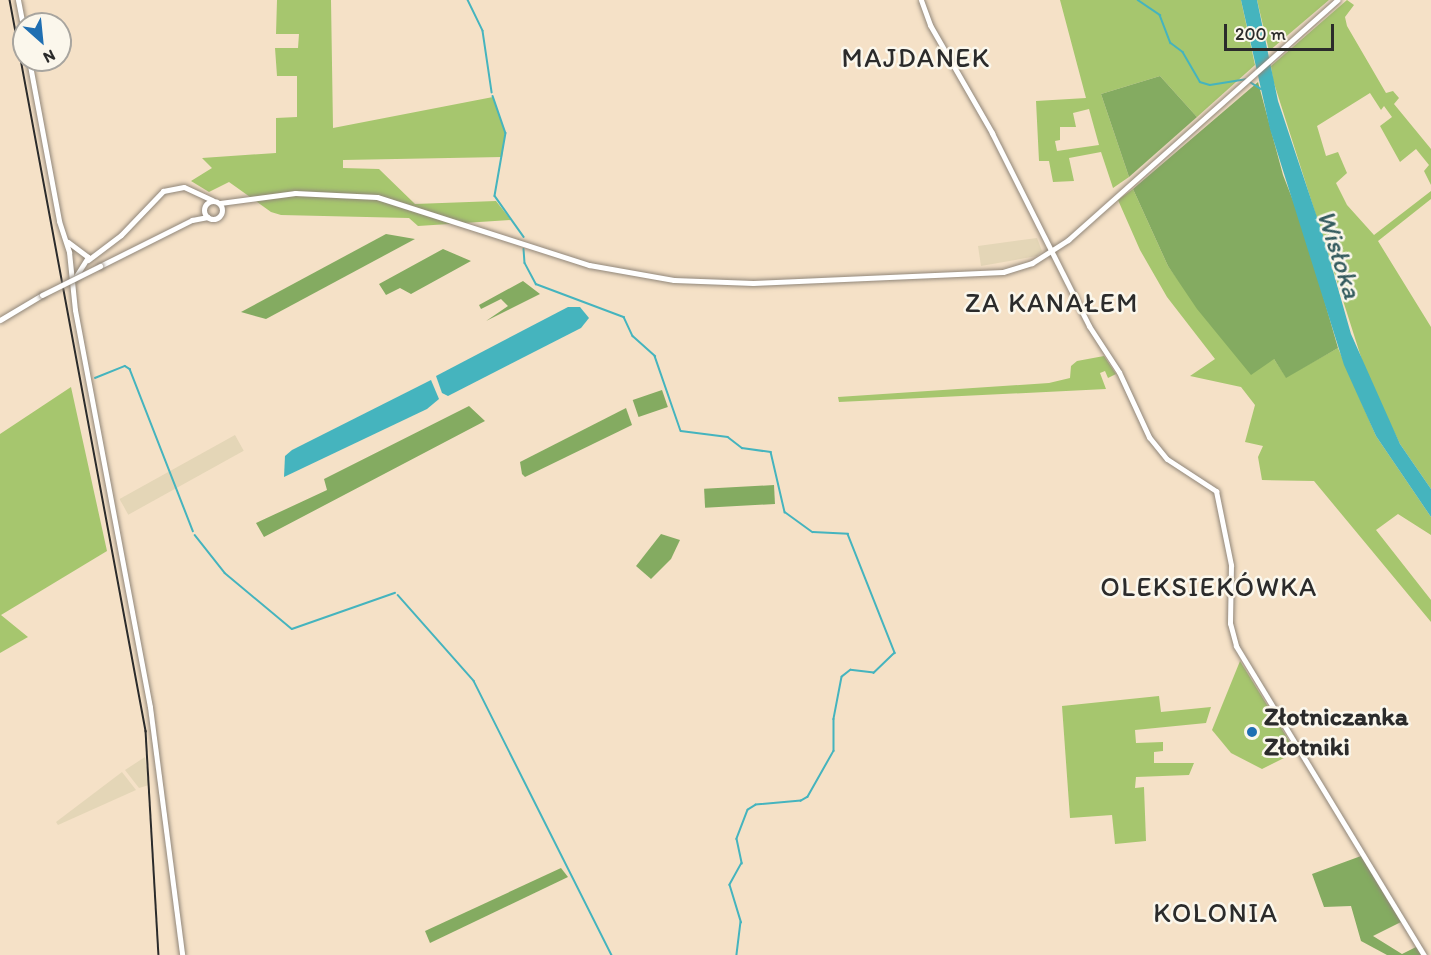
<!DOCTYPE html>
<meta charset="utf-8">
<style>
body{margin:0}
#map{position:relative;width:1431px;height:955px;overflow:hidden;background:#f5e1c7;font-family:Itim,sans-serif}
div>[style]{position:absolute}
.built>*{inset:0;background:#e4d6b7;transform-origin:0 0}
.green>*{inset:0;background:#a6c66e}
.forest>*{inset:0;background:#84ab61;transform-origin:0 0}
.water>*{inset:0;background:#45b4be}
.stream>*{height:1.5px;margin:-0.75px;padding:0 0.75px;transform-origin:0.75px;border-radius:0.75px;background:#45b4be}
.roads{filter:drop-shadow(0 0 2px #908679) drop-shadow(0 0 2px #908679)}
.secondary>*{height:5px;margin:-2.5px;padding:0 2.5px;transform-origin:2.5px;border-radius:2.5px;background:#fff}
.secondary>.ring{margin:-2.5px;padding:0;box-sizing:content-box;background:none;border:5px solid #fff;border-radius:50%}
.rail>*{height:1.5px;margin:-0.75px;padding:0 0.75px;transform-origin:0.75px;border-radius:0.75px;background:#2b2b2b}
.bridges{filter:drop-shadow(0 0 2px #908679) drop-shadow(0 0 2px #908679)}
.secondary-bridge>*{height:5px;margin:-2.5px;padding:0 2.5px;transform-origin:2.5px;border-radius:2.5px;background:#fff}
.dots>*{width:16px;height:16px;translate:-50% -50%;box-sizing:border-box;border:3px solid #fbf7ec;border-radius:50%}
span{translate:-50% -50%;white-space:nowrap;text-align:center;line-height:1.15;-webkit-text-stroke:5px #fbf7ec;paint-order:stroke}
.poi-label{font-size:26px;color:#2b2b2b;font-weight:700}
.left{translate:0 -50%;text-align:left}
.neighbourhood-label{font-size:27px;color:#2b2b2b;letter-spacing:1.5px}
.water-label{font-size:27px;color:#345b5e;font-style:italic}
.north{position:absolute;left:12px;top:12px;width:60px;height:60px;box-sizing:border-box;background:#fbf7ec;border:2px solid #a8a59f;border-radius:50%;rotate:153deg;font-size:16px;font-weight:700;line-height:24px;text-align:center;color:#2b2b2b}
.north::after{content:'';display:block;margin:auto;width:21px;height:27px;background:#1f6fb2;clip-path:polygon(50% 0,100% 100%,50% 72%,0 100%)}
.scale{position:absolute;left:1224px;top:24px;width:110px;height:27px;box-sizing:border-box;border:3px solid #2b2b2b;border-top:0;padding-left:8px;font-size:18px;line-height:21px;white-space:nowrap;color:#2b2b2b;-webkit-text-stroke:4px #fbf7ec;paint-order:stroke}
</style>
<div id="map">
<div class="built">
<div style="clip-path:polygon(1037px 238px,1042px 251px,1037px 256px,981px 266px,978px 246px)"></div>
<div style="left:235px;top:435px;width:18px;height:132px;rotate:61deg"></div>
<div style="clip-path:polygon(145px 757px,149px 785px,139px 788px,125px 770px)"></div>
<div style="clip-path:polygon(122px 772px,136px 790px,58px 825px,56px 822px)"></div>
</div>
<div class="green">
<div style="clip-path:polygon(277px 0,331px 0,333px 128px,493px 97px,505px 133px,502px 157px,343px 160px,343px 168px,379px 169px,415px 204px,496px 201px,511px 220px,418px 226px,409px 218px,281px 215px,271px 212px,229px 182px,209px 192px,191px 181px,212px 168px,202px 158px,276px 153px,276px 118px,297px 117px,297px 76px,277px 76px,275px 48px,298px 48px,299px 34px,276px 34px)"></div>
<div style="clip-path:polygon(evenodd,1060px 0,1241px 0,1255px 65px,1197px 117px,1160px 76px,1101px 94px,1129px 177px,1113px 188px,1101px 152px,1069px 158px,1074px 181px,1053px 182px,1049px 161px,1039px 161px,1036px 101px,1086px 98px,1060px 0,1089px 109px,1099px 145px,1057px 151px,1055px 141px,1060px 140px,1060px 127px,1076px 127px,1073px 113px,1089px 109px)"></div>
<div style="clip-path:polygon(1257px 0,1329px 0,1269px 51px)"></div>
<div style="clip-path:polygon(1347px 0,1354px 5px,1345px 17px,1347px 26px,1386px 93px,1393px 91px,1399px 98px,1394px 104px,1431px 149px,1431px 185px,1424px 171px,1429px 165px,1416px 149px,1400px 162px,1380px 126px,1392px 117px,1384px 106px,1381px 110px,1370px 93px,1317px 126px,1326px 156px,1338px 152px,1347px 173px,1336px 183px,1347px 205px,1374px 235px,1431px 191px,1431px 199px,1378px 241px,1431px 327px,1431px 489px,1400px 444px,1367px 376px,1273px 80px,1271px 66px)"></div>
<div style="clip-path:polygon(1133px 189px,1168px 266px,1209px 323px,1274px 359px,1286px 377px,1338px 348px,1376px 436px,1431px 517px,1431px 535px,1398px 514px,1376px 530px,1431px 600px,1431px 622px,1314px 481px,1262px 480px,1258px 457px,1263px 446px,1245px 442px,1255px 405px,1241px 387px,1190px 376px,1215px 359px,1167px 297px,1140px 250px,1118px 200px)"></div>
<div style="clip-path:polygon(1104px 356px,1116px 374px,1108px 378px,1105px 371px,1100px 373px,1106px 389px,839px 402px,838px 397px,1049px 383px,1070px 378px,1071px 366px,1077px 361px)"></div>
<div style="clip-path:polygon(71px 387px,107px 551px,1px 615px,28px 637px,0 653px,0 434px)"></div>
<div style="clip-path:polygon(1240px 661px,1296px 752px,1262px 769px,1231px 753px,1212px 730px)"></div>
<div style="clip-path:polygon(1159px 696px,1161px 712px,1211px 707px,1206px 723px,1135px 730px,1136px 743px,1163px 742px,1163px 751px,1154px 752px,1154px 763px,1194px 763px,1189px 775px,1136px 777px,1135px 788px,1144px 787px,1146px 841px,1115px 844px,1112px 815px,1070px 818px,1062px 706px)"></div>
</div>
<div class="forest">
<div style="clip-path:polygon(1160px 76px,1197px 117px,1129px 177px,1101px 94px)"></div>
<div style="clip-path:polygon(1258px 82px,1283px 175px,1303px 226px,1338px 348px,1286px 378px,1274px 359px,1251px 375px,1197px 309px,1168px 266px,1133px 189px)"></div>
<div style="clip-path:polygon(386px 234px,415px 239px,266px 319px,241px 312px)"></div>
<div style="clip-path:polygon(443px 249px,471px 261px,411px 294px,400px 288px,386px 295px,379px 284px)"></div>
<div style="clip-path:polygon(523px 281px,540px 294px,486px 321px,508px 306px,501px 299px,481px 309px,479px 305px)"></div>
<div style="left:662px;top:390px;width:18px;height:31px;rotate:71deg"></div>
<div style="clip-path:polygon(469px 406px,485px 421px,264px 537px,256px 523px,327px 490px,324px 479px)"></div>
<div style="clip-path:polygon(626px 408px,632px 425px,525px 477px,522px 474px,520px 462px)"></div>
<div style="left:774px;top:485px;width:19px;height:70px;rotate:87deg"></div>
<div style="clip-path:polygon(661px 534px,680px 540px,671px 559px,651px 579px,636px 566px)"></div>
<div style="clip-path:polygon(1361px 856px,1401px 922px,1373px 936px,1402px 954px,1416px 947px,1422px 955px,1387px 955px,1361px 941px,1351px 906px,1324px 907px,1312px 874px)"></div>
<div style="clip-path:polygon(561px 868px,568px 877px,430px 943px,425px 931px)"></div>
</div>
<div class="water">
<div style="clip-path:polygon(1241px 0,1257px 0,1278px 101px,1322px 232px,1351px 334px,1400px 444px,1431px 489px,1431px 517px,1376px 436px,1344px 365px,1270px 129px)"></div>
<div style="clip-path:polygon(568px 307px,580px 307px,589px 318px,581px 328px,448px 396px,442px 393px,436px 376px)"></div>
<div style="clip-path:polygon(431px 380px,439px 399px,427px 409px,284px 477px,285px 456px,292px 450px)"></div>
</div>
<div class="stream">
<div style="left:468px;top:0;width:34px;rotate:64deg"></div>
<div style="left:483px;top:31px;width:62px;rotate:81.6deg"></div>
<div style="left:1138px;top:0;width:27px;rotate:34deg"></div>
<div style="left:1160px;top:15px;width:30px;rotate:69deg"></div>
<div style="left:1171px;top:43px;width:15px;rotate:37deg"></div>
<div style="left:1183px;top:52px;width:34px;rotate:60deg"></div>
<div style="left:1200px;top:82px;width:10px;rotate:17deg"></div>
<div style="left:1210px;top:85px;width:36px;rotate:-9deg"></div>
<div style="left:1250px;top:82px;width:13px;rotate:32deg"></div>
<div style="left:493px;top:96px;width:39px;rotate:71deg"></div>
<div style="left:506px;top:133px;width:64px;rotate:99.9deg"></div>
<div style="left:495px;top:196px;width:50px;rotate:54.7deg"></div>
<div style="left:524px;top:249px;width:14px;rotate:86deg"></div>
<div style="left:525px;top:263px;width:24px;rotate:62deg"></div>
<div style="left:536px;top:284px;width:94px;rotate:20.6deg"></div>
<div style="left:624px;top:317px;width:21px;rotate:65deg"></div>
<div style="left:633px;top:336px;width:30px;rotate:42deg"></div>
<div style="left:655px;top:356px;width:79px;rotate:70.9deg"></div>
<div style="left:681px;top:431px;width:47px;rotate:7.3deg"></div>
<div style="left:728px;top:437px;width:18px;rotate:38deg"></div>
<div style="left:742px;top:448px;width:29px;rotate:8deg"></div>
<div style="left:771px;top:452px;width:62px;rotate:76.9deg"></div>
<div style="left:785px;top:512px;width:34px;rotate:36deg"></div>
<div style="left:813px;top:532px;width:35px;rotate:3deg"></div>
<div style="left:848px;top:534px;width:128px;rotate:68.4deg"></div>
<div style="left:895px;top:653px;width:29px;rotate:136deg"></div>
<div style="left:874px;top:673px;width:23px;rotate:-173deg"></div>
<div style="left:851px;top:670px;width:11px;rotate:142deg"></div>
<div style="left:842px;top:677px;width:43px;rotate:100.8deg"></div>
<div style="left:834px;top:719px;width:32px;rotate:90deg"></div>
<div style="left:834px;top:751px;width:53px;rotate:119.5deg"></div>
<div style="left:808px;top:797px;width:8px;rotate:150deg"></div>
<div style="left:801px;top:801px;width:45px;rotate:174.9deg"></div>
<div style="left:756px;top:805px;width:9px;rotate:148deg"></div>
<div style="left:748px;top:810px;width:31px;rotate:111deg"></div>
<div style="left:737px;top:839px;width:25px;rotate:78deg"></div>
<div style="left:742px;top:863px;width:25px;rotate:119deg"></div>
<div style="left:730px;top:885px;width:39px;rotate:73deg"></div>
<div style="left:741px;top:922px;width:33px;rotate:97deg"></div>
<div style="left:95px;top:378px;width:32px;rotate:-22deg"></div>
<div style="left:125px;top:366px;width:6px;rotate:31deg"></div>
<div style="left:130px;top:369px;width:174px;rotate:68.7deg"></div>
<div style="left:195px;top:535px;width:48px;rotate:51.7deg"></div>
<div style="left:225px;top:573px;width:87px;rotate:39.9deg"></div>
<div style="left:292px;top:629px;width:109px;rotate:-19.3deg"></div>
<div style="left:398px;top:595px;width:115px;rotate:48.5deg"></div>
<div style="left:474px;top:681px;width:307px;rotate:63.3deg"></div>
</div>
<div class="roads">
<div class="secondary">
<div style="left:18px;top:0;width:33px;rotate:79deg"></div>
<div style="left:921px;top:0;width:27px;rotate:70deg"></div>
<div style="left:930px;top:25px;width:125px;rotate:60.1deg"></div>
<div style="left:992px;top:133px;width:216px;rotate:63.3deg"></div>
<div style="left:1089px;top:326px;width:55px;rotate:56.9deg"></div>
<div style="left:1119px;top:372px;width:72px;rotate:65.2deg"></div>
<div style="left:1149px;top:437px;width:28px;rotate:51deg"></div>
<div style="left:1167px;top:459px;width:59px;rotate:33.1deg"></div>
<div style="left:1216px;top:491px;width:76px;rotate:78.5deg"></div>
<div style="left:1231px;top:565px;width:58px;rotate:91deg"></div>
<div style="left:1230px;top:623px;width:24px;rotate:75deg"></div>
<div style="left:1236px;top:646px;width:362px;rotate:58.7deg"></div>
<div style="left:29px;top:60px;width:164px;rotate:79.4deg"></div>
<div style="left:59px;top:221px;width:33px;rotate:72deg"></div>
<div style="left:69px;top:252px;width:58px;rotate:84.1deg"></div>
<div style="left:75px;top:310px;width:404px;rotate:79.3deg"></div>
<div style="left:150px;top:707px;width:250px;rotate:82.6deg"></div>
<div class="ring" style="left:204px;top:201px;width:13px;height:13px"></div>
<div style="left:220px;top:203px;width:76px;rotate:-7.6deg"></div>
<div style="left:295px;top:193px;width:82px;rotate:2.8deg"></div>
<div style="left:377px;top:197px;width:223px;rotate:17.8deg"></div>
<div style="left:589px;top:265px;width:86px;rotate:10deg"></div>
<div style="left:674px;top:280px;width:79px;rotate:2.2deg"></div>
<div style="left:753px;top:283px;width:250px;rotate:-2.5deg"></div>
<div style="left:1003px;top:272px;width:30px;rotate:-17deg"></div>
<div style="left:1032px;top:263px;width:43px;rotate:-32.6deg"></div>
<div style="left:1068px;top:240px;width:361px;rotate:-41.7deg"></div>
<div style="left:68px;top:242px;width:25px;rotate:37deg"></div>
<div style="left:88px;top:257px;width:26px;rotate:122deg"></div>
<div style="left:88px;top:260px;width:41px;rotate:-37.1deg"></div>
<div style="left:121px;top:235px;width:61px;rotate:-46.3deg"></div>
<div style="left:163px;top:191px;width:21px;rotate:-11deg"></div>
<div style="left:184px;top:187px;width:31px;rotate:25deg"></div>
<div style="left:100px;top:266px;width:103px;rotate:-26.6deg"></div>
<div style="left:192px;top:220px;width:16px;rotate:-11deg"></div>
<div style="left:0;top:320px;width:49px;rotate:-30.8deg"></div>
</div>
</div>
<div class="rail">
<div style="left:10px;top:0;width:744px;rotate:79.46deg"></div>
<div style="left:146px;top:731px;width:224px;rotate:86.7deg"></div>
</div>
<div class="bridges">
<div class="secondary-bridge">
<div style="left:42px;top:295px;width:65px;rotate:-26.6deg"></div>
</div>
</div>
<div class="dots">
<div style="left:1252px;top:732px;background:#1f6fb2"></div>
</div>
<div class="poi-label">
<span class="left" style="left:1264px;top:732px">Złotniczanka<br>Złotniki</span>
</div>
<div class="neighbourhood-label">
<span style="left:916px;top:58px">MAJDANEK</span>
<span style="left:1052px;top:303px">ZA KANAŁEM</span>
<span style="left:1209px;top:587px">OLEKSIEKÓWKA</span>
<span style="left:1216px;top:913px">KOLONIA</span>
</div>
<div class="water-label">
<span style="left:1340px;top:254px;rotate:72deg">Wisłoka</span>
</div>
<div class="north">N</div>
<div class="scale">200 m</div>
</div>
